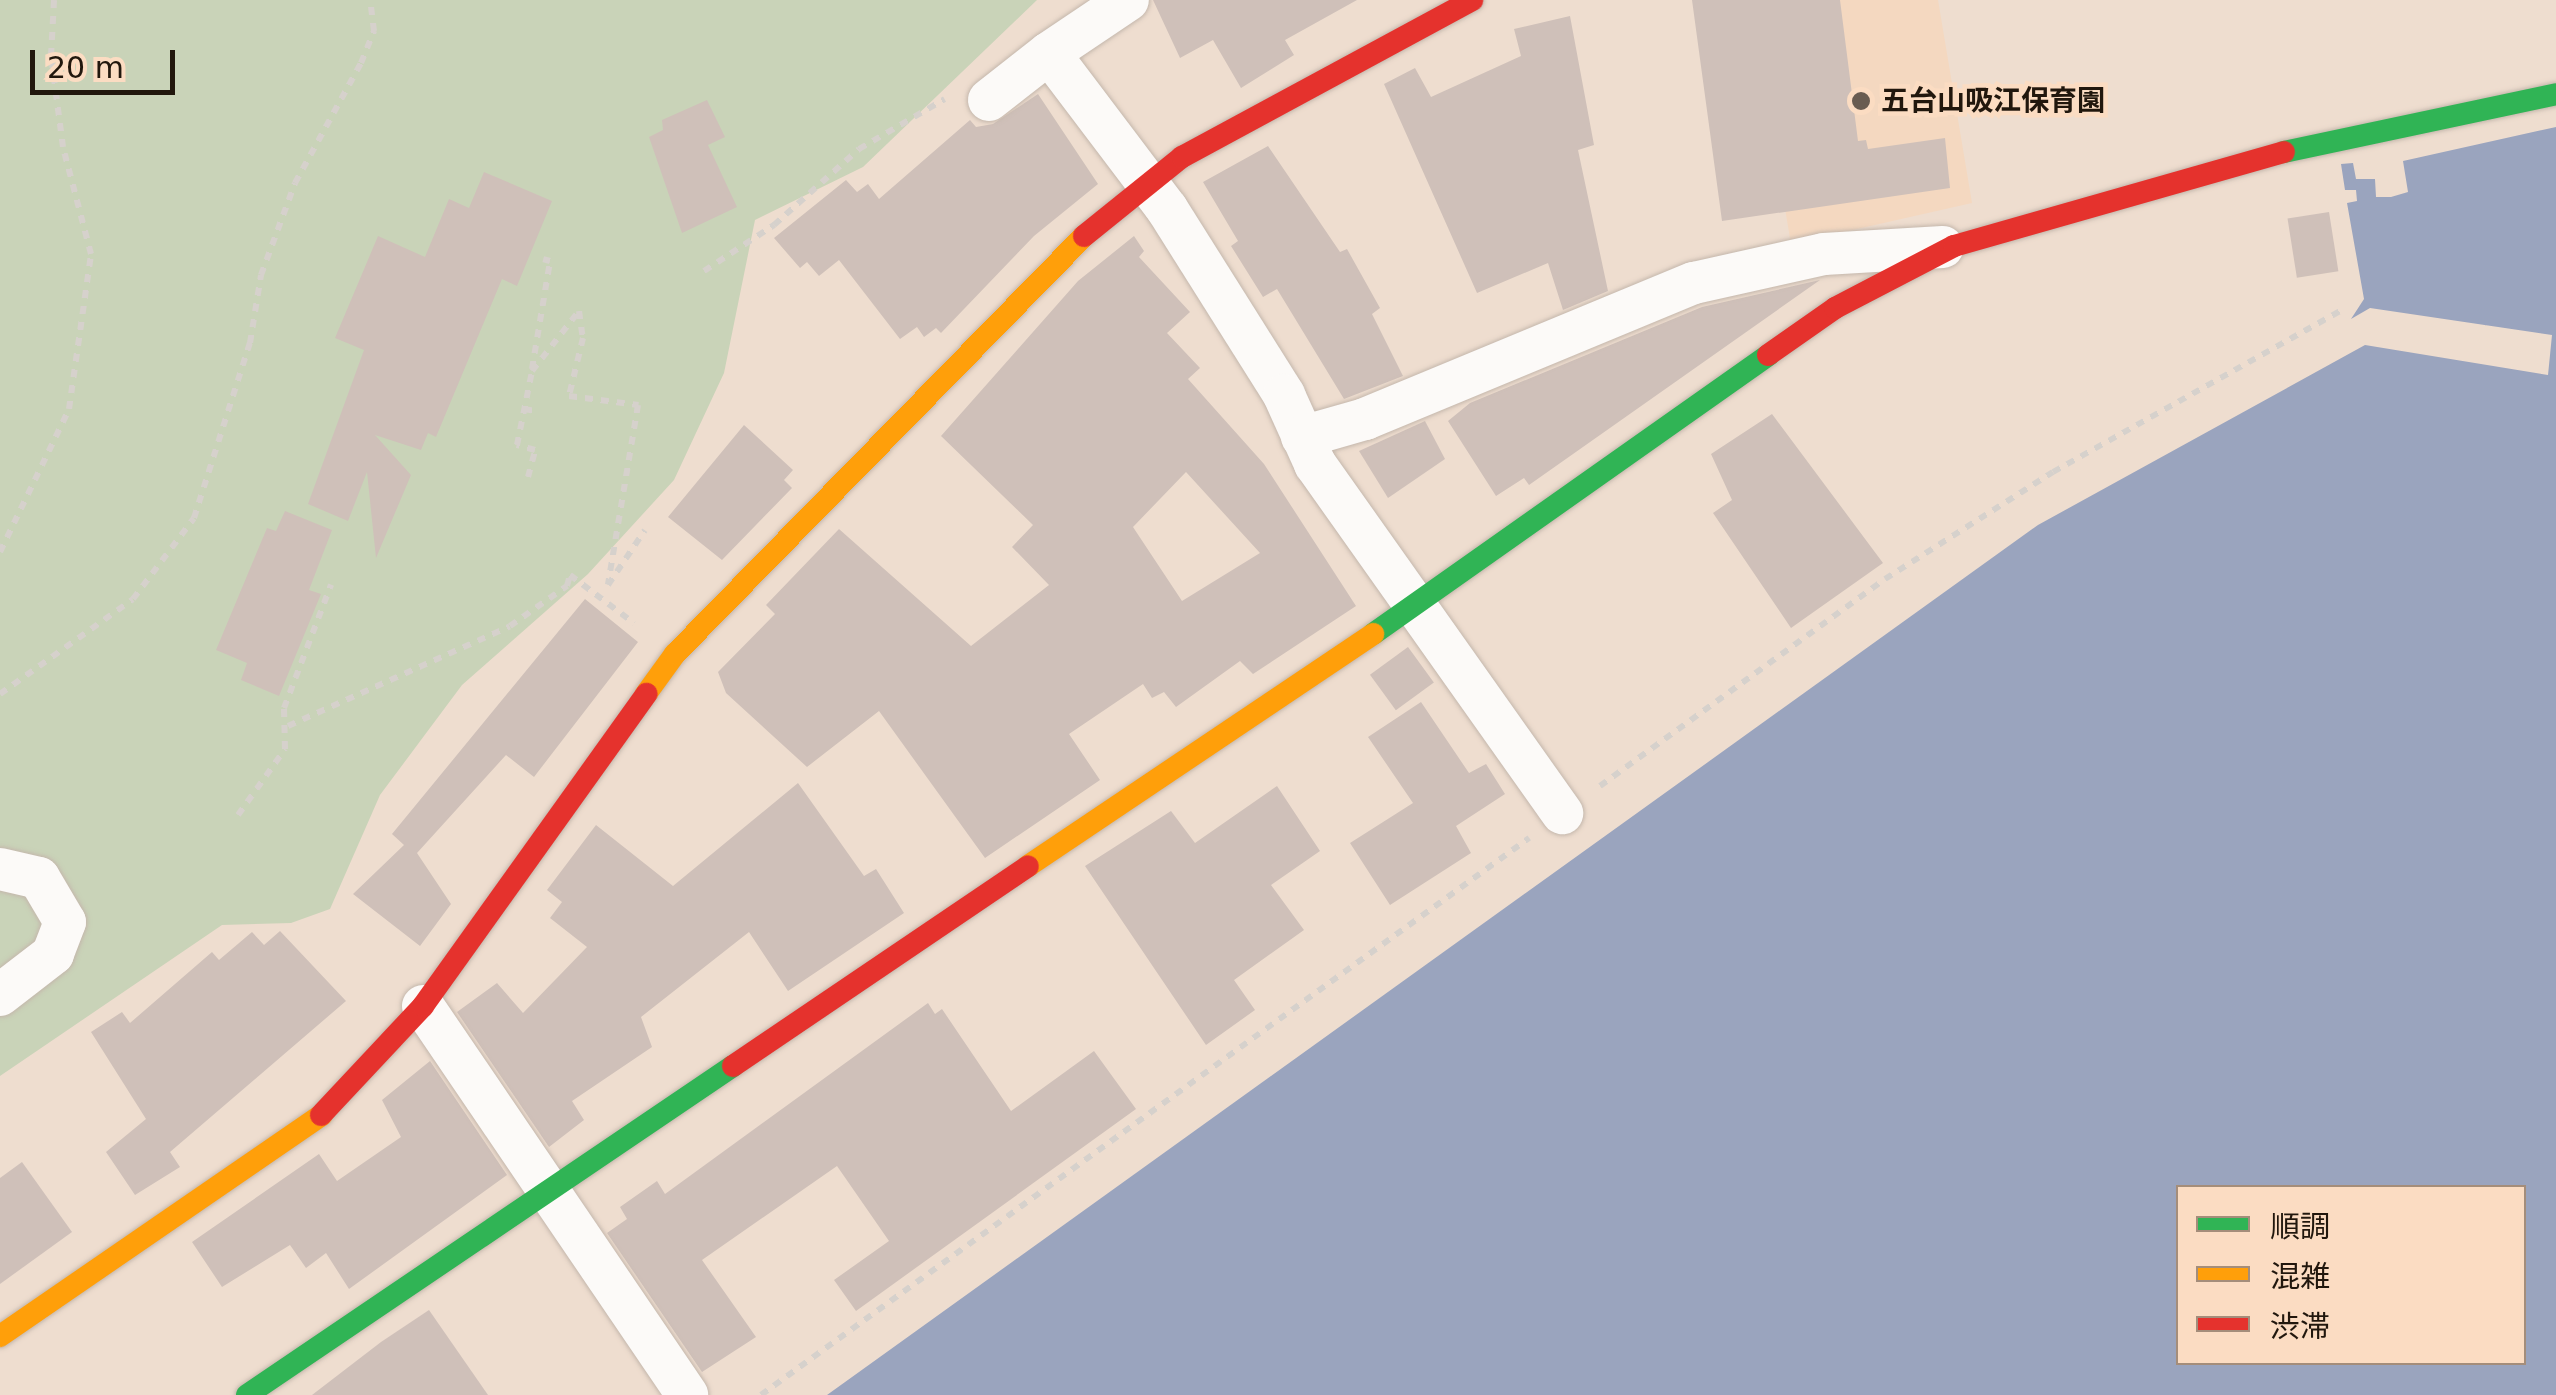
<!DOCTYPE html>
<meta charset="utf-8">
<style>
body{margin:0}
#map{position:relative;width:2556px;height:1395px;overflow:hidden;background:#eeddcf;font-family:"DejaVu Sans","Noto Sans JP",sans-serif}
div>[style]{position:absolute}
.built>*{inset:0;background:#f4d8c0}
.green>*{inset:0;background:#c9d3b8}
.water>*{inset:0;background:#9aa4be}
.building>*{inset:0;background:#cfc0b9;transform-origin:0 0}
.path>*{height:6px;margin-top:-3px;transform-origin:0;background:repeating-linear-gradient(90deg,#d6d1cc 0 8px,transparent 0 16px)}
.roads{filter:drop-shadow(0 0 2px #c4b7ac) drop-shadow(0 0 2px #c4b7ac)}
.street>*{height:42px;margin:-21px;padding:0 21px;transform-origin:21px;border-radius:21px;background:#fcfaf8}
.fast>*{height:22px;margin:-11px;padding:0 11px;transform-origin:11px;border-radius:11px;background:#30b455}
.slow>*{height:22px;margin:-11px;padding:0 11px;transform-origin:11px;border-radius:11px;background:#ff9f0a}
.jam>*{height:22px;margin:-11px;padding:0 11px;transform-origin:11px;border-radius:11px;background:#e5322d}
.dots>*{width:28px;height:28px;translate:-50% -50%;box-sizing:border-box;border:5px solid #fbdcc2;border-radius:50%}
span{translate:-50% -50%;white-space:nowrap;text-align:center;line-height:1.15;-webkit-text-stroke:9px #fbdcc2;paint-order:stroke}
.poi-label{font-size:28px;color:#21170d;font-weight:700}
.left{translate:0 -50%;text-align:left}
.legend{position:absolute;left:2176px;top:1185px;width:350px;height:180px;box-sizing:border-box;background:#fbdcc2;border:2px solid #a48d7a;margin:0;padding:12px 18px;list-style:none;font-size:30px;color:#21170d}
.legend li{display:flex;align-items:center;gap:20px;height:50px}
.legend b{width:50px;border:2px solid #a48d7a}
.scale{position:absolute;left:30px;top:50px;width:145px;height:45px;box-sizing:border-box;border:5px solid #21170d;border-top:0;padding-left:12px;font-size:30px;line-height:35px;white-space:nowrap;color:#21170d;-webkit-text-stroke:8px #fbdcc2;paint-order:stroke}
</style>
<div id="map">
<div class="built">
<div style="clip-path:polygon(1750px 0,1938px 0,1972px 203px,1791px 244px)"></div>
</div>
<div class="green">
<div style="clip-path:polygon(0 0,1037px 0,863px 167px,755px 220px,724px 373px,674px 480px,588px 574px,462px 685px,380px 795px,330px 909px,291px 923px,222px 925px,0 1076px)"></div>
</div>
<div class="water">
<div style="clip-path:polygon(evenodd,2556px 127px,2556px 1395px,827px 1395px,2038px 525px,2365px 345px,2548px 375px,2552px 335px,2370px 308px,2351px 319px,2364px 299px,2347px 203px,2357px 201px,2356px 190px,2345px 190px,2341px 164px,2353px 163px,2356px 179px,2375px 179px,2376px 197px,2391px 197px,2408px 192px,2403px 161px,2556px 127px,2178px 1188px,2524px 1188px,2524px 1362px,2178px 1362px,2178px 1188px)"></div>
</div>
<div class="building">
<div style="clip-path:polygon(1153px 0,1357px 0,1285px 40px,1294px 55px,1241px 88px,1213px 40px,1180px 58px)"></div>
<div style="clip-path:polygon(1692px 0,1840px 0,1858px 141px,1866px 140px,1868px 149px,1945px 138px,1950px 188px,1722px 221px)"></div>
<div style="clip-path:polygon(1570px 16px,1594px 145px,1578px 150px,1608px 291px,1563px 310px,1548px 263px,1477px 293px,1384px 84px,1415px 68px,1431px 97px,1521px 56px,1514px 29px)"></div>
<div style="clip-path:polygon(1038px 94px,1098px 184px,1034px 236px,941px 333px,936px 328px,924px 337px,917px 327px,900px 339px,839px 260px,819px 276px,807px 262px,800px 268px,774px 238px,846px 180px,857px 192px,868px 184px,879px 199px,970px 120px,976px 127px,993px 124px)"></div>
<div style="clip-path:polygon(707px 100px,725px 137px,708px 145px,737px 207px,682px 233px,649px 137px,663px 130px,662px 120px)"></div>
<div style="clip-path:polygon(1268px 146px,1340px 252px,1347px 249px,1380px 308px,1372px 314px,1403px 376px,1344px 399px,1277px 289px,1263px 297px,1231px 246px,1238px 241px,1203px 182px)"></div>
<div style="clip-path:polygon(484px 172px,552px 201px,517px 286px,502px 279px,436px 437px,428px 433px,421px 450px,375px 435px,411px 475px,376px 558px,367px 472px,348px 521px,308px 504px,364px 350px,335px 338px,378px 236px,425px 257px,449px 199px,469px 208px)"></div>
<div style="left:2329px;top:212px;width:60px;height:42px;rotate:81deg"></div>
<div style="clip-path:polygon(evenodd,1134px 236px,1144px 251px,1139px 257px,1190px 312px,1167px 333px,1200px 368px,1188px 379px,1264px 464px,1356px 606px,1253px 674px,1240px 661px,1176px 707px,1164px 692px,1152px 698px,1143px 684px,1069px 734px,1100px 780px,985px 858px,879px 711px,807px 767px,726px 693px,718px 672px,775px 614px,766px 605px,839px 529px,971px 646px,1049px 585px,1012px 547px,1033px 525px,941px 436px,1078px 281px,1134px 236px,1186px 472px,1260px 553px,1182px 601px,1133px 527px,1186px 472px)"></div>
<div style="clip-path:polygon(1820px 280px,1529px 485px,1524px 478px,1496px 496px,1448px 421px,1470px 403px,1702px 307px)"></div>
<div style="clip-path:polygon(1772px 414px,1883px 563px,1791px 628px,1713px 513px,1732px 500px,1711px 454px)"></div>
<div style="clip-path:polygon(1425px 421px,1445px 459px,1388px 498px,1359px 451px)"></div>
<div style="clip-path:polygon(744px 425px,793px 470px,784px 480px,792px 488px,722px 560px,668px 517px)"></div>
<div style="clip-path:polygon(285px 511px,332px 530px,309px 590px,321px 594px,279px 696px,241px 680px,247px 663px,216px 650px,267px 528px,276px 531px)"></div>
<div style="clip-path:polygon(585px 599px,638px 642px,534px 777px,506px 755px,417px 853px,451px 904px,420px 946px,353px 894px,404px 845px,392px 834px)"></div>
<div style="left:1408px;top:647px;width:44px;height:47px;rotate:54deg"></div>
<div style="clip-path:polygon(1421px 702px,1469px 773px,1486px 764px,1505px 794px,1456px 826px,1471px 853px,1390px 905px,1350px 843px,1413px 803px,1368px 737px)"></div>
<div style="clip-path:polygon(798px 783px,864px 876px,876px 869px,904px 913px,788px 991px,749px 932px,641px 1017px,652px 1047px,572px 1101px,584px 1120px,549px 1147px,457px 1012px,497px 983px,523px 1013px,587px 947px,550px 918px,562px 902px,547px 890px,596px 825px,673px 886px)"></div>
<div style="clip-path:polygon(1277px 786px,1320px 851px,1271px 885px,1304px 930px,1234px 980px,1255px 1010px,1206px 1045px,1085px 866px,1171px 811px,1195px 843px)"></div>
<div style="clip-path:polygon(280px 931px,346px 1001px,170px 1152px,180px 1167px,135px 1195px,106px 1152px,146px 1119px,91px 1032px,122px 1012px,130px 1023px,212px 952px,219px 960px,252px 932px,264px 945px)"></div>
<div style="clip-path:polygon(928px 1003px,935px 1014px,942px 1009px,1011px 1111px,1094px 1051px,1136px 1109px,856px 1311px,834px 1280px,889px 1241px,837px 1166px,702px 1260px,756px 1337px,702px 1372px,607px 1233px,627px 1219px,620px 1207px,657px 1181px,665px 1194px)"></div>
<div style="clip-path:polygon(430px 1061px,507px 1175px,349px 1289px,326px 1253px,306px 1268px,290px 1245px,222px 1287px,192px 1242px,319px 1154px,337px 1181px,401px 1137px,382px 1100px)"></div>
<div style="clip-path:polygon(22px 1162px,72px 1232px,0 1284px,0 1178px)"></div>
<div style="clip-path:polygon(429px 1310px,488px 1395px,312px 1395px,381px 1342px)"></div>
</div>
<div class="path">
<div style="left:704px;top:271px;width:84px;rotate:-33.3deg"></div>
<div style="left:774px;top:225px;width:114px;rotate:-41.8deg"></div>
<div style="left:859px;top:149px;width:99px;rotate:-30.2deg"></div>
<div style="left:532px;top:369px;width:109px;rotate:-80.5deg"></div>
<div style="left:550px;top:261px;width:7px;rotate:-164deg"></div>
<div style="left:524px;top:409px;width:11px;rotate:10deg"></div>
<div style="left:528px;top:477px;width:28px;rotate:-75deg"></div>
<div style="left:535px;top:450px;width:19px;rotate:-164deg"></div>
<div style="left:517px;top:445px;width:76px;rotate:-78.5deg"></div>
<div style="left:532px;top:371px;width:76px;rotate:-51.9deg"></div>
<div style="left:579px;top:311px;width:27px;rotate:82deg"></div>
<div style="left:583px;top:338px;width:60px;rotate:103.6deg"></div>
<div style="left:569px;top:396px;width:70px;rotate:7.4deg"></div>
<div style="left:638px;top:405px;width:182px;rotate:99.5deg"></div>
<div style="left:608px;top:585px;width:66px;rotate:-56.1deg"></div>
<div style="left:0;top:552px;width:159px;rotate:-64.2deg"></div>
<div style="left:69px;top:409px;width:157px;rotate:-81.9deg"></div>
<div style="left:91px;top:254px;width:111px;rotate:-104.7deg"></div>
<div style="left:63px;top:147px;width:92px;rotate:-97.5deg"></div>
<div style="left:51px;top:56px;width:56px;rotate:-86.9deg"></div>
<div style="left:0;top:694px;width:163px;rotate:-35.5deg"></div>
<div style="left:133px;top:599px;width:101px;rotate:-53deg"></div>
<div style="left:194px;top:518px;width:184px;rotate:-72.3deg"></div>
<div style="left:250px;top:343px;width:69px;rotate:-80.8deg"></div>
<div style="left:261px;top:275px;width:98px;rotate:-69.7deg"></div>
<div style="left:295px;top:183px;width:137px;rotate:-61.2deg"></div>
<div style="left:361px;top:63px;width:35px;rotate:-68deg"></div>
<div style="left:374px;top:31px;width:31px;rotate:-97deg"></div>
<div style="left:288px;top:726px;width:243px;rotate:-24.2deg"></div>
<div style="left:510px;top:626px;width:70px;rotate:-35.1deg"></div>
<div style="left:567px;top:586px;width:11px;rotate:-75deg"></div>
<div style="left:570px;top:575px;width:80px;rotate:36.9deg"></div>
<div style="left:1600px;top:786px;width:352px;rotate:-36deg"></div>
<div style="left:1885px;top:579px;width:199px;rotate:-32.5deg"></div>
<div style="left:2053px;top:472px;width:331px;rotate:-29.3deg"></div>
<div style="left:238px;top:815px;width:81px;rotate:-54.5deg"></div>
<div style="left:285px;top:749px;width:41px;rotate:-91.4deg"></div>
<div style="left:284px;top:708px;width:132px;rotate:-69.1deg"></div>
<div style="left:761px;top:1395px;width:949px;rotate:-35.95deg"></div>
</div>
<div class="roads">
<div class="street">
<div style="left:1049px;top:53px;width:95px;rotate:-33.9deg"></div>
<div style="left:989px;top:100px;width:76px;rotate:-38.1deg"></div>
<div style="left:1049px;top:53px;width:196px;rotate:52.9deg"></div>
<div style="left:1167px;top:209px;width:220px;rotate:57.8deg"></div>
<div style="left:1284px;top:395px;width:76px;rotate:65.8deg"></div>
<div style="left:1315px;top:464px;width:428px;rotate:54.7deg"></div>
<div style="left:1302px;top:437px;width:66px;rotate:-15.9deg"></div>
<div style="left:1365px;top:419px;width:356px;rotate:-22.5deg"></div>
<div style="left:1694px;top:283px;width:133px;rotate:-12.6deg"></div>
<div style="left:1824px;top:254px;width:119px;rotate:-3.4deg"></div>
<div style="left:0;top:869px;width:40px;rotate:13deg"></div>
<div style="left:39px;top:878px;width:51px;rotate:59.4deg"></div>
<div style="left:65px;top:922px;width:34px;rotate:111deg"></div>
<div style="left:53px;top:954px;width:67px;rotate:142.3deg"></div>
<div style="left:423px;top:1006px;width:470px;rotate:55.8deg"></div>
</div>
<div class="fast">
<div style="left:2284px;top:152px;width:278px;rotate:-12deg"></div>
<div style="left:1373px;top:634px;width:484px;rotate:-35.2deg"></div>
<div style="left:247px;top:1395px;width:587px;rotate:-34.1deg"></div>
</div>
<div class="slow">
<div style="left:646px;top:694px;width:49px;rotate:-54.1deg"></div>
<div style="left:675px;top:654px;width:585px;rotate:-45.62deg"></div>
<div style="left:1028px;top:866px;width:416px;rotate:-33.9deg"></div>
<div style="left:0;top:1336px;width:390px;rotate:-34.5deg"></div>
</div>
<div class="jam">
<div style="left:1084px;top:236px;width:126px;rotate:-38.9deg"></div>
<div style="left:1182px;top:157px;width:330px;rotate:-28.4deg"></div>
<div style="left:1768px;top:355px;width:82px;rotate:-35deg"></div>
<div style="left:1835px;top:308px;width:134px;rotate:-27.5deg"></div>
<div style="left:1954px;top:246px;width:343px;rotate:-15.9deg"></div>
<div style="left:733px;top:1066px;width:356px;rotate:-34.1deg"></div>
<div style="left:321px;top:1115px;width:149px;rotate:-46.9deg"></div>
<div style="left:423px;top:1006px;width:384px;rotate:-54.4deg"></div>
</div>
</div>
<div class="dots">
<div style="left:1861px;top:101px;background:#695c51"></div>
</div>
<div class="poi-label">
<span class="left" style="left:1881px;top:101px">五台山吸江保育園</span>
</div>
<ul class="legend">
<li><b style="height:12px;background:#30b455"></b>順調</li>
<li><b style="height:12px;background:#ff9f0a"></b>混雑</li>
<li><b style="height:12px;background:#e5322d"></b>渋滞</li>
</ul>
<div class="scale">20 m</div>
</div>
